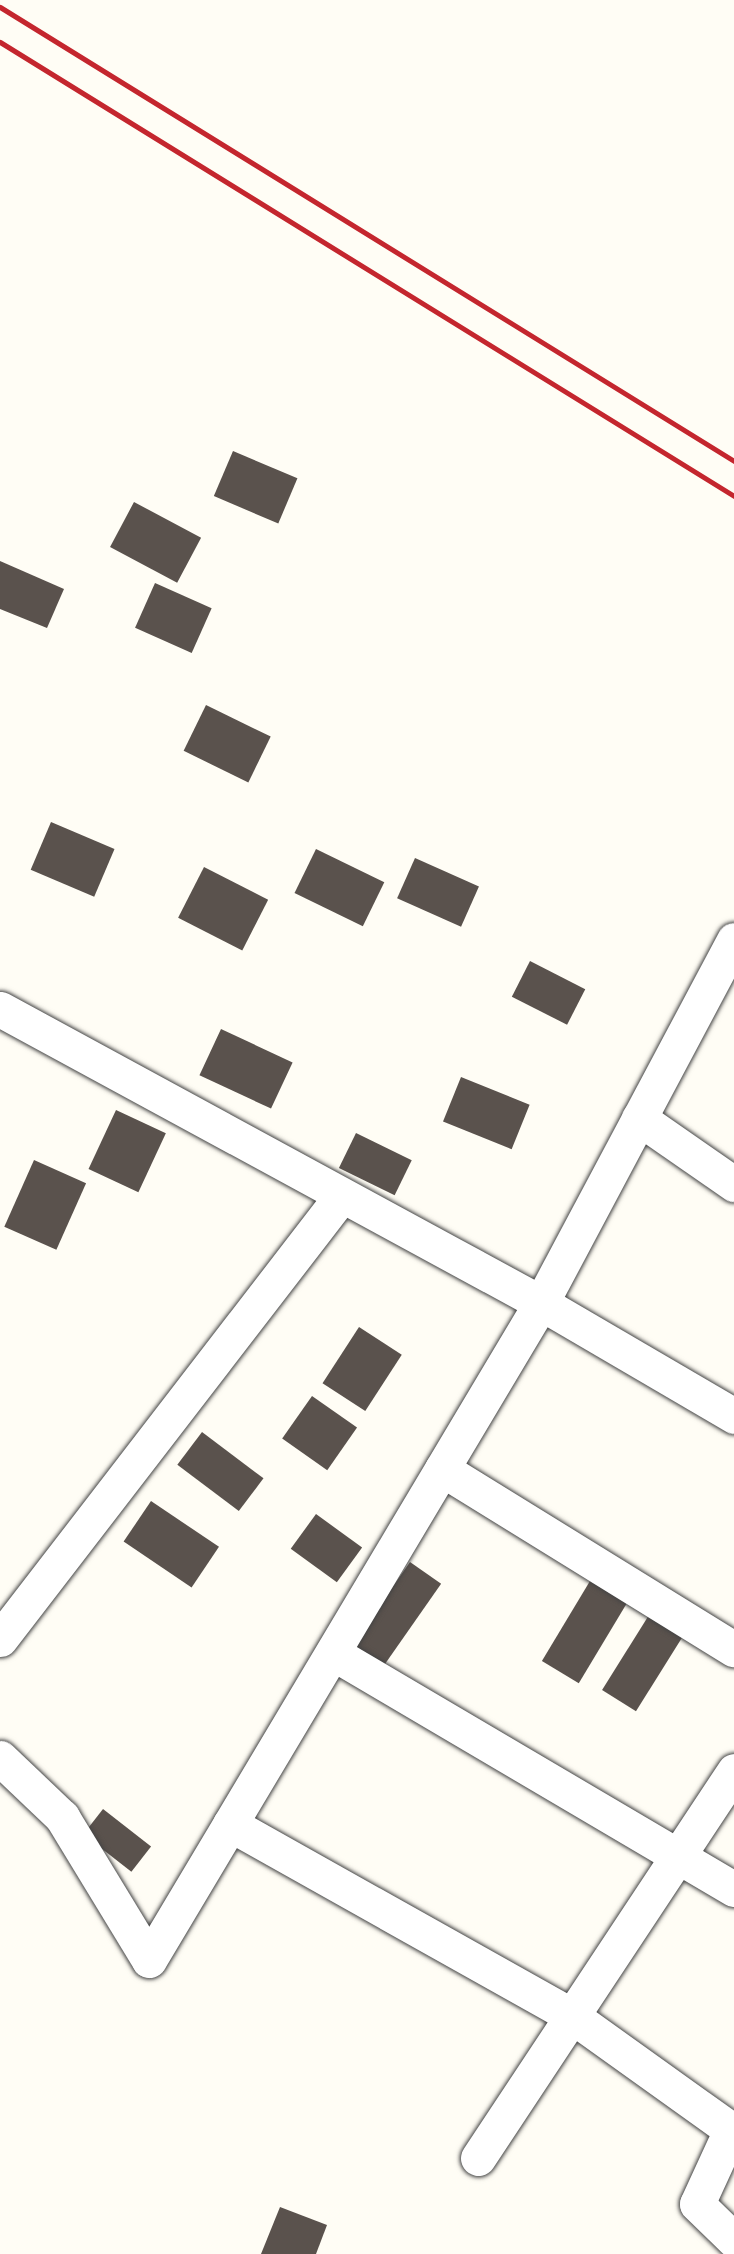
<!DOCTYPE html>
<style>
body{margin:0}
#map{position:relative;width:734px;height:2254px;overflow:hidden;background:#fffdf5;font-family:"Crimson Pro",serif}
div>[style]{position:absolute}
.building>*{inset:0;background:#5a524d;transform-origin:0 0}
.roads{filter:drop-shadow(0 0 2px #444) drop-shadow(0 0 2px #444)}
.minor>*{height:35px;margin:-17.5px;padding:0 17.5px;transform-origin:17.5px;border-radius:17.5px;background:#fff}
.rail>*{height:5px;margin:-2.5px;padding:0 2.5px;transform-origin:2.5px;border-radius:2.5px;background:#c4262e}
span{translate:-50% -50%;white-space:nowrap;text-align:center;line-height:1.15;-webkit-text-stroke:7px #fff;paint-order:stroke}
</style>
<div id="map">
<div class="building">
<div style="left:233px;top:451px;width:70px;height:49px;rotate:23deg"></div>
<div style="left:134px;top:502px;width:76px;height:51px;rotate:28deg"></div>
<div style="clip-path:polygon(0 561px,64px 589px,47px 628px,0 609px)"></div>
<div style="left:155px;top:583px;width:62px;height:49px;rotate:24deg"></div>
<div style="left:206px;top:705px;width:72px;height:51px;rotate:26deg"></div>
<div style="left:51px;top:822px;width:69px;height:52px;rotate:23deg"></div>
<div style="left:316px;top:849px;width:76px;height:49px;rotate:26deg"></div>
<div style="left:415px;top:858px;width:70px;height:44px;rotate:24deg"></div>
<div style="left:204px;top:867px;width:72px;height:57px;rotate:27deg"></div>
<div style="left:530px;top:961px;width:62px;height:40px;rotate:27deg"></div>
<div style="left:221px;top:1029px;width:79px;height:51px;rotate:25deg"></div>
<div style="left:461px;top:1077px;width:74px;height:48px;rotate:22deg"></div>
<div style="left:116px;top:1110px;width:55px;height:65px;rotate:25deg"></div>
<div style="left:356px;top:1133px;width:62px;height:39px;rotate:26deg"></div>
<div style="left:34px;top:1160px;width:57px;height:73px;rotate:24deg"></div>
<div style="left:359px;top:1327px;width:51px;height:67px;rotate:33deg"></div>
<div style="left:312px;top:1396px;width:55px;height:52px;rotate:35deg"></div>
<div style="left:202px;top:1432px;width:77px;height:41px;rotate:37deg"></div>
<div style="left:151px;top:1501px;width:82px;height:49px;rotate:34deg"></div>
<div style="left:316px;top:1514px;width:57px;height:43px;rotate:36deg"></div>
<div style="left:410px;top:1562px;width:38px;height:100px;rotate:35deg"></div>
<div style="left:596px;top:1571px;width:43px;height:105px;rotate:31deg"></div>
<div style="left:654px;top:1607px;width:40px;height:98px;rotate:32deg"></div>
<div style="left:103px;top:1809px;width:61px;height:32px;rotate:38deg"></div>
<div style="clip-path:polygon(280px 2207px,327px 2225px,316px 2254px,261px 2254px)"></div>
</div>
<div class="roads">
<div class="minor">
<div style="left:0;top:1009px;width:616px;rotate:28.52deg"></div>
<div style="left:541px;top:1303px;width:224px;rotate:30.3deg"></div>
<div style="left:639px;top:1118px;width:116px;rotate:34.8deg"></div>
<div style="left:442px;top:1469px;width:343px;rotate:31.7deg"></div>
<div style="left:0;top:1639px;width:560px;rotate:-52.39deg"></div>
<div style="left:333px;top:1653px;width:465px;rotate:30.5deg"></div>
<div style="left:0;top:1758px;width:86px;rotate:43.6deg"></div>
<div style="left:62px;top:1817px;width:167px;rotate:58.7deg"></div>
<div style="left:149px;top:1960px;width:765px;rotate:-59.18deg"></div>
<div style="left:541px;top:1303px;width:411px;rotate:-62deg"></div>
<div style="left:230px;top:1824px;width:392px;rotate:29.3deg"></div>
<div style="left:572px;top:2016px;width:196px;rotate:35.6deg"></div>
<div style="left:731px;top:2130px;width:81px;rotate:114.7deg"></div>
<div style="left:697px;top:2204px;width:52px;rotate:44.2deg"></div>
<div style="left:478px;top:2158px;width:464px;rotate:-56.5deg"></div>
</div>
</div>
<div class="rail">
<div style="left:0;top:7px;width:863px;rotate:31.74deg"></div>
<div style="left:0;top:42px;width:863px;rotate:31.74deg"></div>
</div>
</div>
